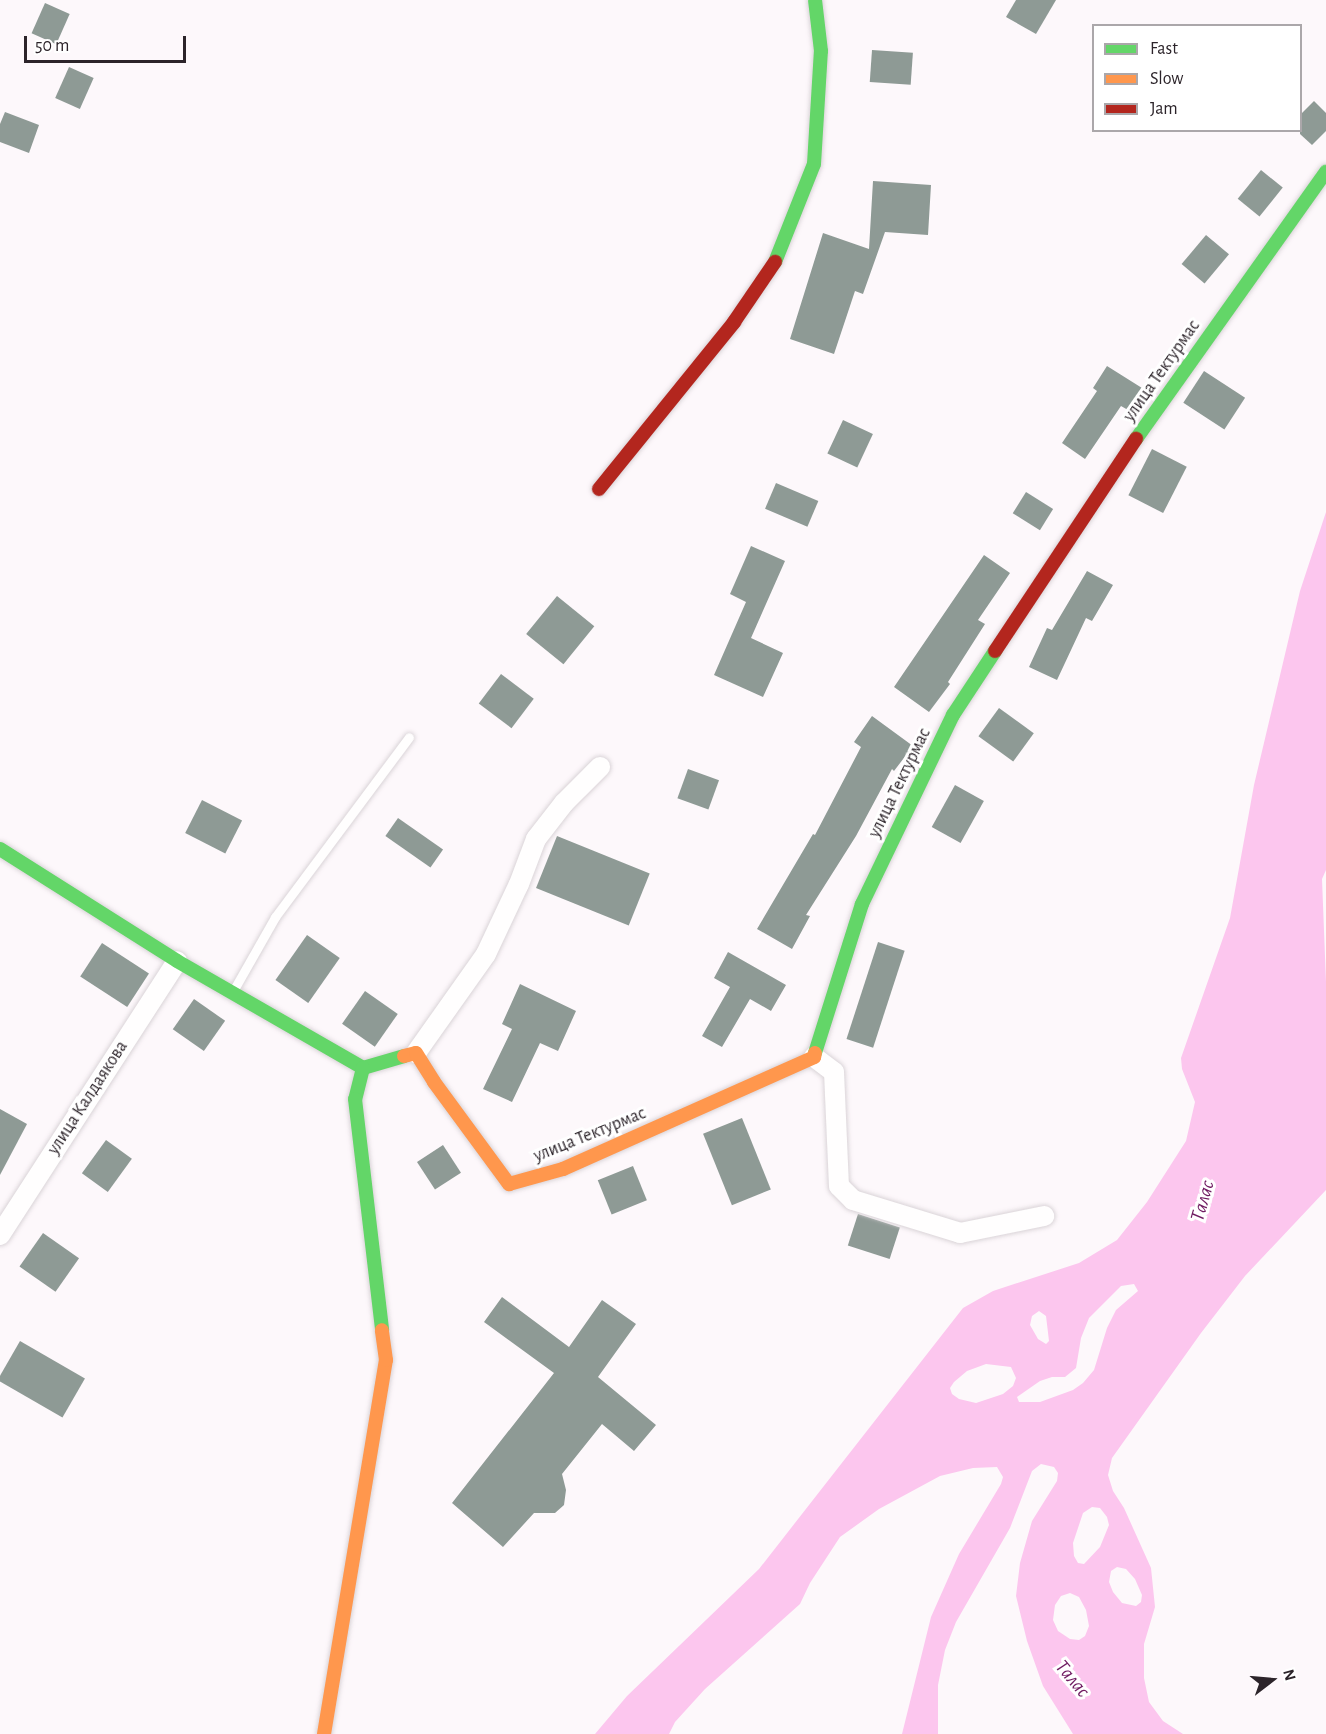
<!DOCTYPE html>
<meta charset="utf-8">
<style>
body{margin:0}
#map{position:relative;width:1326px;height:1734px;overflow:hidden;background:#fdf8fb;font-family:"Alegreya Sans",sans-serif}
div>[style]{position:absolute}
.water>*{inset:0;background:#fcc6ee}
.building>*{inset:0;background:#8e9a95;transform-origin:0 0}
.roads{filter:drop-shadow(0 0 2px #dad4d8) drop-shadow(0 0 2px #dad4d8)}
.lane>*{height:9px;margin:-4.5px;padding:0 4.5px;transform-origin:4.5px;border-radius:4.5px;background:#fffefe}
.street>*{height:20px;margin:-10px;padding:0 10px;transform-origin:10px;border-radius:10px;background:#fffefe}
.fast>*{height:14px;margin:-7px;padding:0 7px;transform-origin:7px;border-radius:7px;background:#63d668}
.slow>*{height:14px;margin:-7px;padding:0 7px;transform-origin:7px;border-radius:7px;background:#ff974d}
.jam>*{height:14px;margin:-7px;padding:0 7px;transform-origin:7px;border-radius:7px;background:#b3261e}
span{translate:-50% -50%;white-space:nowrap;text-align:center;line-height:1.15;-webkit-text-stroke:6px #fff;paint-order:stroke}
.street-label{font-size:18px;color:#2c242a}
.water-label{font-size:20px;color:#6f1b61;font-style:italic}
.legend{position:absolute;left:1092px;top:24px;width:210px;height:108px;box-sizing:border-box;background:#fff;border:2px solid #aba7aa;margin:0;padding:8px 10px;list-style:none;font-size:18px;color:#2c242a}
.legend li{display:flex;align-items:center;gap:12px;height:30px}
.legend b{width:30px;border:2px solid #aba7aa}
.north{position:absolute;left:1242px;top:1650px;width:60px;height:60px;-webkit-text-stroke:4px #fff;paint-order:stroke;rotate:74deg;font-size:16px;font-weight:700;line-height:24px;text-align:center;color:#2c242a}
.north::after{content:'';display:block;margin:auto;width:21px;height:27px;background:#2c242a;clip-path:polygon(50% 0,100% 100%,50% 72%,0 100%)}
.scale{position:absolute;left:24px;top:36px;width:162px;height:27px;box-sizing:border-box;border:3px solid #2c242a;border-top:0;padding-left:8px;font-size:18px;line-height:21px;white-space:nowrap;color:#2c242a;-webkit-text-stroke:4px #fff;paint-order:stroke}
</style>
<div id="map">
<div class="water">
<div style="clip-path:polygon(evenodd,1326px 512px,1326px 870px,1322px 879px,1326px 982px,1326px 1190px,1245px 1276px,1201px 1333px,1112px 1458px,1108px 1475px,1113px 1491px,1124px 1508px,1151px 1568px,1155px 1607px,1144px 1644px,1144px 1678px,1149px 1702px,1163px 1721px,1183px 1734px,1073px 1734px,1043px 1686px,1027px 1641px,1016px 1596px,1020px 1563px,1032px 1521px,1057px 1481px,1058px 1473px,1054px 1467px,1041px 1464px,1032px 1471px,1010px 1528px,956px 1622px,945px 1650px,938px 1685px,938px 1734px,902px 1734px,931px 1617px,959px 1554px,1001px 1484px,1003px 1477px,997px 1467px,973px 1468px,940px 1476px,879px 1509px,840px 1537px,810px 1583px,800px 1604px,705px 1689px,675px 1722px,669px 1734px,595px 1734px,627px 1696px,759px 1569px,963px 1308px,993px 1291px,1079px 1263px,1117px 1240px,1147px 1202px,1186px 1141px,1195px 1102px,1182px 1069px,1181px 1058px,1230px 918px,1254px 785px,1300px 591px,1326px 512px,1134px 1284px,1138px 1291px,1116px 1310px,1107px 1328px,1094px 1370px,1083px 1383px,1073px 1390px,1040px 1402px,1019px 1402px,1017px 1397px,1040px 1381px,1052px 1377px,1065px 1377px,1076px 1368px,1081px 1338px,1089px 1318px,1121px 1286px,1134px 1284px,1326px 512px,1039px 1311px,1046px 1316px,1049px 1341px,1046px 1344px,1038px 1339px,1030px 1325px,1032px 1316px,1039px 1311px,1326px 512px,986px 1364px,1011px 1367px,1016px 1378px,1013px 1386px,1003px 1394px,976px 1403px,959px 1399px,952px 1394px,950px 1388px,954px 1382px,967px 1371px,986px 1364px,1326px 512px,1092px 1507px,1100px 1508px,1107px 1517px,1109px 1525px,1100px 1547px,1084px 1564px,1078px 1563px,1074px 1556px,1073px 1543px,1083px 1513px,1092px 1507px,1326px 512px,1117px 1567px,1126px 1569px,1135px 1579px,1142px 1595px,1141px 1602px,1136px 1606px,1122px 1603px,1113px 1592px,1109px 1582px,1111px 1571px,1117px 1567px,1326px 512px,1070px 1593px,1079px 1597px,1086px 1610px,1089px 1626px,1085px 1636px,1079px 1640px,1070px 1639px,1058px 1631px,1053px 1620px,1055px 1605px,1061px 1596px,1070px 1593px)"></div>
</div>
<div class="building">
<div style="clip-path:polygon(1016px 0,1056px 0,1036px 34px,1006px 17px)"></div>
<div style="left:45px;top:3px;width:27px;height:33px;rotate:24deg"></div>
<div style="left:872px;top:50px;width:41px;height:32px;rotate:4deg"></div>
<div style="left:69px;top:67px;width:27px;height:34px;rotate:24deg"></div>
<div style="clip-path:polygon(1314px 101px,1326px 113px,1326px 131px,1312px 145px,1300px 134px,1300px 115px)"></div>
<div style="clip-path:polygon(5px 112px,39px 125px,29px 153px,0 142px,0 124px)"></div>
<div style="left:1261px;top:170px;width:28px;height:37px;rotate:39deg"></div>
<div style="clip-path:polygon(873px 181px,931px 185px,928px 235px,885px 232px,863px 294px,855px 291px,834px 354px,790px 339px,823px 233px,869px 249px)"></div>
<div style="left:1206px;top:235px;width:30px;height:38px;rotate:40deg"></div>
<div style="clip-path:polygon(1107px 366px,1142px 388px,1128px 410px,1121px 406px,1085px 459px,1062px 443px,1097px 391px,1093px 388px)"></div>
<div style="left:1204px;top:371px;width:49px;height:38px;rotate:33deg"></div>
<div style="left:843px;top:420px;width:33px;height:37px;rotate:25deg"></div>
<div style="left:1152px;top:449px;width:39px;height:52px;rotate:27deg"></div>
<div style="left:776px;top:483px;width:46px;height:28px;rotate:23deg"></div>
<div style="left:1026px;top:492px;width:32px;height:25px;rotate:32deg"></div>
<div style="clip-path:polygon(751px 546px,785px 561px,751px 638px,783px 653px,763px 697px,714px 675px,746px 602px,730px 594px)"></div>
<div style="clip-path:polygon(984px 555px,1010px 573px,978px 620px,985px 624px,948px 682px,950px 684px,929px 712px,894px 687px)"></div>
<div style="clip-path:polygon(1087px 571px,1113px 585px,1092px 621px,1086px 618px,1057px 680px,1029px 667px,1047px 628px,1052px 630px)"></div>
<div style="left:557px;top:596px;width:48px;height:49px;rotate:39deg"></div>
<div style="left:501px;top:674px;width:41px;height:37px;rotate:37deg"></div>
<div style="left:999px;top:708px;width:43px;height:35px;rotate:36deg"></div>
<div style="clip-path:polygon(872px 716px,913px 746px,894px 771px,892px 769px,856px 836px,806px 915px,810px 916px,792px 949px,757px 929px,813px 834px,815px 835px,861px 747px,854px 742px)"></div>
<div style="left:688px;top:769px;width:33px;height:31px;rotate:20deg"></div>
<div style="left:955px;top:785px;width:33px;height:48px;rotate:29deg"></div>
<div style="left:202px;top:800px;width:45px;height:37px;rotate:27deg"></div>
<div style="left:398px;top:818px;width:55px;height:22px;rotate:35deg"></div>
<div style="left:557px;top:836px;width:100px;height:56px;rotate:22deg"></div>
<div style="left:307px;top:935px;width:40px;height:55px;rotate:35deg"></div>
<div style="left:878px;top:942px;width:28px;height:102px;rotate:18deg"></div>
<div style="left:102px;top:943px;width:56px;height:40px;rotate:33deg"></div>
<div style="clip-path:polygon(728px 952px,786px 985px,771px 1011px,750px 999px,722px 1047px,702px 1036px,730px 987px,714px 978px)"></div>
<div style="clip-path:polygon(520px 984px,576px 1011px,558px 1051px,540px 1043px,512px 1102px,483px 1089px,512px 1029px,502px 1024px)"></div>
<div style="left:365px;top:991px;width:40px;height:40px;rotate:35deg"></div>
<div style="left:194px;top:999px;width:38px;height:37px;rotate:35deg"></div>
<div style="clip-path:polygon(0 1109px,27px 1124px,0 1175px)"></div>
<div style="left:742px;top:1118px;width:77px;height:42px;rotate:68deg"></div>
<div style="left:106px;top:1140px;width:32px;height:41px;rotate:36deg"></div>
<div style="left:443px;top:1145px;width:33px;height:31px;rotate:57deg"></div>
<div style="left:633px;top:1166px;width:37px;height:38px;rotate:68deg"></div>
<div style="left:858px;top:1214px;width:44px;height:33px;rotate:18deg"></div>
<div style="left:43px;top:1233px;width:44px;height:41px;rotate:35deg"></div>
<div style="clip-path:polygon(502px 1297px,569px 1347px,602px 1300px,636px 1324px,598px 1377px,656px 1425px,634px 1451px,602px 1424px,562px 1474px,566px 1490px,564px 1505px,555px 1513px,534px 1513px,503px 1547px,452px 1503px,554px 1373px,484px 1322px)"></div>
<div style="left:20px;top:1341px;width:75px;height:45px;rotate:30deg"></div>
</div>
<div class="roads">
<div class="lane">
<div style="left:233px;top:991px;width:85px;rotate:-60.4deg"></div>
<div style="left:275px;top:917px;width:224px;rotate:-53.3deg"></div>
</div>
<div class="street">
<div style="left:416px;top:1053px;width:121px;rotate:-54.7deg"></div>
<div style="left:486px;top:954px;width:77px;rotate:-64.8deg"></div>
<div style="left:519px;top:884px;width:48px;rotate:-69.3deg"></div>
<div style="left:536px;top:839px;width:46px;rotate:-52.1deg"></div>
<div style="left:564px;top:803px;width:51px;rotate:-45deg"></div>
<div style="left:814px;top:1057px;width:25px;rotate:37deg"></div>
<div style="left:834px;top:1072px;width:114px;rotate:87.5deg"></div>
<div style="left:839px;top:1186px;width:20px;rotate:45deg"></div>
<div style="left:853px;top:1200px;width:112px;rotate:17.1deg"></div>
<div style="left:960px;top:1233px;width:86px;rotate:-11.4deg"></div>
<div style="left:0;top:1235px;width:326px;rotate:-57.1deg"></div>
</div>
<div class="fast">
<div style="left:775px;top:262px;width:105px;rotate:-68.3deg"></div>
<div style="left:814px;top:164px;width:113px;rotate:-86.5deg"></div>
<div style="left:821px;top:51px;width:51px;rotate:-96.7deg"></div>
<div style="left:1136px;top:439px;width:328px;rotate:-54.6deg"></div>
<div style="left:0;top:849px;width:209px;rotate:32.3deg"></div>
<div style="left:177px;top:961px;width:215px;rotate:29.9deg"></div>
<div style="left:363px;top:1068px;width:43px;rotate:-16.3deg"></div>
<div style="left:815px;top:1053px;width:156px;rotate:-72.5deg"></div>
<div style="left:862px;top:904px;width:210px;rotate:-64.3deg"></div>
<div style="left:953px;top:715px;width:77px;rotate:-56.7deg"></div>
<div style="left:363px;top:1068px;width:32px;rotate:104deg"></div>
<div style="left:355px;top:1099px;width:233px;rotate:83.3deg"></div>
</div>
<div class="slow">
<div style="left:404px;top:1056px;width:12px;rotate:-14deg"></div>
<div style="left:416px;top:1053px;width:34px;rotate:58deg"></div>
<div style="left:434px;top:1082px;width:127px;rotate:53.7deg"></div>
<div style="left:509px;top:1184px;width:56px;rotate:-15.5deg"></div>
<div style="left:563px;top:1169px;width:275px;rotate:-24deg"></div>
<div style="left:814px;top:1057px;width:4px;rotate:-76deg"></div>
<div style="left:324px;top:1734px;width:379px;rotate:-80.6deg"></div>
<div style="left:386px;top:1360px;width:30px;rotate:-98deg"></div>
</div>
<div class="jam">
<div style="left:599px;top:489px;width:215px;rotate:-51deg"></div>
<div style="left:734px;top:322px;width:73px;rotate:-55.7deg"></div>
<div style="left:995px;top:651px;width:255px;rotate:-56.4deg"></div>
</div>
</div>
<div class="street-label">
<span style="left:1162px;top:371px;rotate:-55deg">улица Тектурмас</span>
<span style="left:900px;top:783px;rotate:-64deg">улица Тектурмас</span>
<span style="left:88px;top:1098px;rotate:-57deg">улица Калдаякова</span>
<span style="left:590px;top:1135px;rotate:-22deg">улица Тектурмас</span>
</div>
<div class="water-label">
<span style="left:1203px;top:1201px;rotate:-74deg">Талас</span>
<span style="left:1072px;top:1679px;rotate:50deg">Талас</span>
</div>
<ul class="legend">
<li><b style="height:8px;background:#63d668"></b>Fast</li>
<li><b style="height:8px;background:#ff974d"></b>Slow</li>
<li><b style="height:8px;background:#b3261e"></b>Jam</li>
</ul>
<div class="north">N</div>
<div class="scale">50 m</div>
</div>
